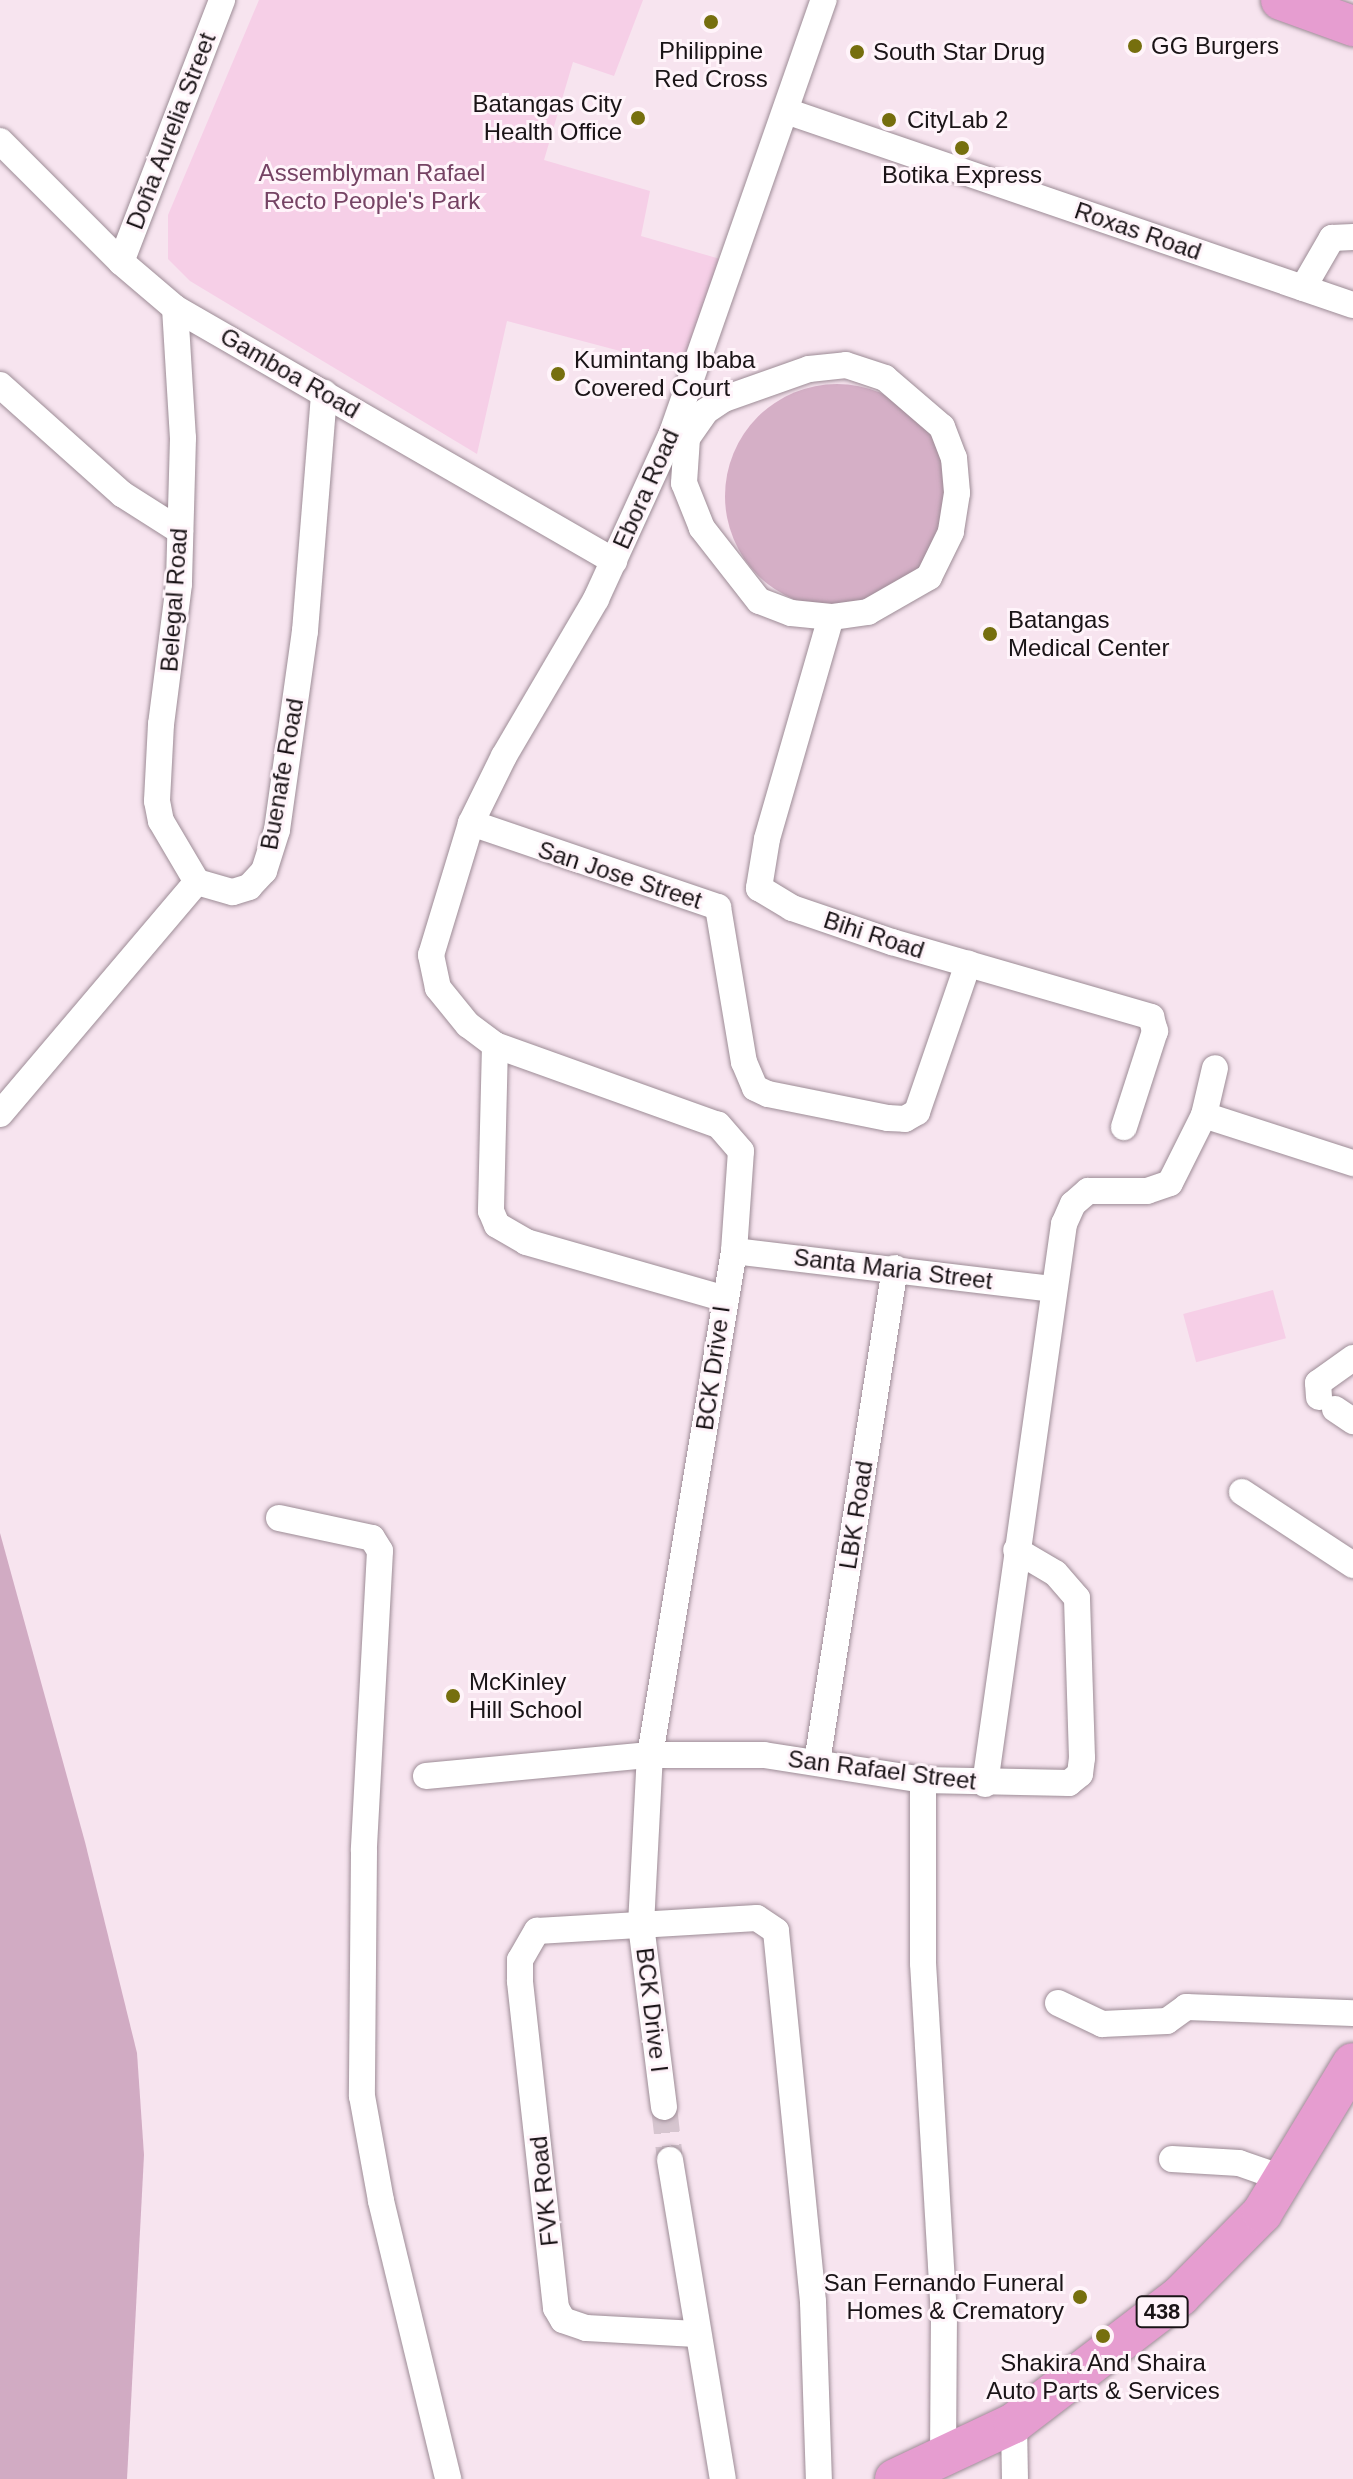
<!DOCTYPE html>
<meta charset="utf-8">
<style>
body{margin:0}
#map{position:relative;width:1353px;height:2479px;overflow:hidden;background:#f7e4ef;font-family:Arial,sans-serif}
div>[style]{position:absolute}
.green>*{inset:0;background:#f6cfe7;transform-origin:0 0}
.forest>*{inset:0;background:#d5afc6}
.round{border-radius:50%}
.water>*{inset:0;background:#d1abc3}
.minor-tunnel>*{height:26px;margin-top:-13px;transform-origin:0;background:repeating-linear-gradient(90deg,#d6c5cf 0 26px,transparent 0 39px)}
.roads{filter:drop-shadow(0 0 2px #9d8c96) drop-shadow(0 0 2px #9d8c96)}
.minor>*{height:26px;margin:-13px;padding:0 13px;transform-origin:13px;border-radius:13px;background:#fff}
.primary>*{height:40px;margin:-20px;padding:0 20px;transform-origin:20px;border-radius:20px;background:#e69dd0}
.dots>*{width:22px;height:22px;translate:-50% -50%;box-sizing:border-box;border:4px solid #fff4fa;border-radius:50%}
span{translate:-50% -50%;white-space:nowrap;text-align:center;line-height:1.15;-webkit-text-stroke:6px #fff4fa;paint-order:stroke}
.shield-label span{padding:2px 6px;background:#fff4fa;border:2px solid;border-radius:6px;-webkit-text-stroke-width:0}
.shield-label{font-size:22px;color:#1a1417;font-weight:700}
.poi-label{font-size:24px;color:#1a1417}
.left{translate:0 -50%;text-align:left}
.right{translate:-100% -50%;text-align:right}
.street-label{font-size:24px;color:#1a1417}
.park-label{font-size:24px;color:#754364}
</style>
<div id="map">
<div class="green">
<div style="clip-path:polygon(259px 0,643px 0,614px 76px,573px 62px,544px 160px,650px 191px,641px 236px,720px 259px,684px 368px,507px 321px,477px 454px,190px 281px,168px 259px,168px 215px)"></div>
<div style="left:1273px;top:1290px;width:50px;height:93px;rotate:75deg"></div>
</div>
<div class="forest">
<div class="round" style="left:725px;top:384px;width:224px;height:224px"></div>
</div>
<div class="water">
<div style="clip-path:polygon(0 1533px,85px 1842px,137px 2053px,144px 2155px,127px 2479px,0 2479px)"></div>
</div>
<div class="minor-tunnel">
<div style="left:664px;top:2107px;width:53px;rotate:83.5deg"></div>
</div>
<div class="roads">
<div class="minor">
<div style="left:786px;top:111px;width:599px;rotate:18.89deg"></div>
<div style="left:0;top:141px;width:171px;rotate:45deg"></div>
<div style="left:121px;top:262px;width:71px;rotate:40.4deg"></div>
<div style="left:175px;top:308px;width:507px;rotate:29.96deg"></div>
<div style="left:121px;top:262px;width:281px;rotate:-68.9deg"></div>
<div style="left:1303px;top:288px;width:58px;rotate:-59.9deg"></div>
<div style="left:1332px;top:238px;width:21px;rotate:-3deg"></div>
<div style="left:175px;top:308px;width:130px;rotate:86.5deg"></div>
<div style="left:183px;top:438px;width:146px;rotate:91.6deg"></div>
<div style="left:179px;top:584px;width:141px;rotate:97.3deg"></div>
<div style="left:161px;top:724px;width:77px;rotate:93deg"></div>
<div style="left:157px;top:801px;width:20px;rotate:79deg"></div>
<div style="left:161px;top:821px;width:71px;rotate:59.5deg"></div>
<div style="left:846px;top:365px;width:41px;rotate:18.4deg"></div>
<div style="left:885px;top:378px;width:75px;rotate:40.7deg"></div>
<div style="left:942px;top:427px;width:33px;rotate:69deg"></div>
<div style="left:954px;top:458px;width:35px;rotate:85deg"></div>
<div style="left:957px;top:493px;width:39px;rotate:99deg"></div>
<div style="left:951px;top:532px;width:50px;rotate:116.1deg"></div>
<div style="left:929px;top:577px;width:70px;rotate:150.2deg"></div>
<div style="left:868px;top:612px;width:37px;rotate:172deg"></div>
<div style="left:831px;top:617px;width:40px;rotate:-174.3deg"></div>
<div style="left:791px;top:613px;width:34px;rotate:-159deg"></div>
<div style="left:759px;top:601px;width:93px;rotate:-128deg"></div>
<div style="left:702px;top:528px;width:48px;rotate:-111.8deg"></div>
<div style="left:684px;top:483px;width:45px;rotate:-86.2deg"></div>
<div style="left:687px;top:438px;width:33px;rotate:-55deg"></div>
<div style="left:706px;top:411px;width:22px;rotate:-34deg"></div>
<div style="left:724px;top:399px;width:90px;rotate:-19.4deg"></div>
<div style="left:809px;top:369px;width:37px;rotate:-6deg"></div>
<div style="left:0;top:385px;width:164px;rotate:41.8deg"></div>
<div style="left:122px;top:494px;width:69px;rotate:32.5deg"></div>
<div style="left:831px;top:617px;width:231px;rotate:106.1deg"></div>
<div style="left:767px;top:839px;width:50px;rotate:99.3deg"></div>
<div style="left:759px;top:888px;width:39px;rotate:31deg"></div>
<div style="left:792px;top:908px;width:106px;rotate:18.8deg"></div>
<div style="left:892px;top:942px;width:270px;rotate:16.1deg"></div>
<div style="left:1151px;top:1017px;width:15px;rotate:74deg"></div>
<div style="left:1155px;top:1031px;width:101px;rotate:107.9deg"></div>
<div style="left:471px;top:823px;width:261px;rotate:18.8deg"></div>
<div style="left:718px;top:907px;width:157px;rotate:80.5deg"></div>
<div style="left:744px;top:1062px;width:28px;rotate:67deg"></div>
<div style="left:755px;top:1088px;width:14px;rotate:25deg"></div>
<div style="left:768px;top:1094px;width:122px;rotate:11.3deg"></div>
<div style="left:888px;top:1118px;width:17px;rotate:3deg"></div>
<div style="left:905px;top:1119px;width:14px;rotate:-30deg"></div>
<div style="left:917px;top:1112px;width:157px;rotate:-71deg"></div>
<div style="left:495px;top:1045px;width:166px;rotate:91.4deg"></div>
<div style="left:491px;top:1211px;width:15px;rotate:67deg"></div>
<div style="left:497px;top:1225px;width:34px;rotate:30deg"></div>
<div style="left:526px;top:1242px;width:204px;rotate:15.9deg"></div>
<div style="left:0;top:1114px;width:304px;rotate:-49.7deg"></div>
<div style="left:197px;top:882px;width:37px;rotate:16deg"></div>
<div style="left:233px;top:892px;width:17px;rotate:-17deg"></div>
<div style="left:249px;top:887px;width:22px;rotate:-47deg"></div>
<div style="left:264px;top:871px;width:43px;rotate:-72.4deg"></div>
<div style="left:277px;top:830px;width:201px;rotate:-82deg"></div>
<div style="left:305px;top:631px;width:239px;rotate:-85.4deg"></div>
<div style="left:1204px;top:1115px;width:157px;rotate:17.9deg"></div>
<div style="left:734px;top:1251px;width:320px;rotate:6.8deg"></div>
<div style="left:1319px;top:1397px;width:14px;rotate:-94deg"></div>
<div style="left:1318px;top:1383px;width:43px;rotate:-35.5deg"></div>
<div style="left:1335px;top:1409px;width:22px;rotate:34deg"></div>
<div style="left:1242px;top:1492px;width:133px;rotate:33.3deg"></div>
<div style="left:279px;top:1518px;width:95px;rotate:12.1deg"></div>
<div style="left:372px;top:1538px;width:15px;rotate:58deg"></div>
<div style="left:380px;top:1551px;width:300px;rotate:93.1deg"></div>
<div style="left:364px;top:1851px;width:245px;rotate:90.5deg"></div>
<div style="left:362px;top:2096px;width:107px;rotate:79.7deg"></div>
<div style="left:381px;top:2201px;width:286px;rotate:76.4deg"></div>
<div style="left:817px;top:1762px;width:500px;rotate:-81.03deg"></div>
<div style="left:426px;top:1776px;width:225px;rotate:-5.4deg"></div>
<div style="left:650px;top:1755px;width:114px"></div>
<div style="left:764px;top:1755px;width:161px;rotate:8.9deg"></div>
<div style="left:923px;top:1780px;width:146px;rotate:1.2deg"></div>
<div style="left:1069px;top:1783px;width:14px;rotate:-39deg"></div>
<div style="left:1080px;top:1774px;width:16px;rotate:-83deg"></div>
<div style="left:1082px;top:1758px;width:160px;rotate:-91.8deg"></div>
<div style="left:1077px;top:1598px;width:33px;rotate:-131deg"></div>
<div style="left:1055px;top:1573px;width:45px;rotate:-149.5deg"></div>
<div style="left:923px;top:1780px;width:183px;rotate:90deg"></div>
<div style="left:923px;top:1963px;width:351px;rotate:86.6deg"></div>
<div style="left:944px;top:2313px;width:147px;rotate:90.4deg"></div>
<div style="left:985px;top:1784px;width:566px;rotate:-81.97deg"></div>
<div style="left:1064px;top:1224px;width:22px;rotate:-66deg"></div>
<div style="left:1073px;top:1204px;width:20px;rotate:-41deg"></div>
<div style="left:1088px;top:1191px;width:59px"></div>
<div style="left:1147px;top:1191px;width:24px;rotate:-19deg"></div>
<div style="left:1170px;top:1183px;width:76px;rotate:-63.4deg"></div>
<div style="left:1204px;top:1115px;width:48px;rotate:-76.8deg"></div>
<div style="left:1058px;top:2003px;width:49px;rotate:25.5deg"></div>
<div style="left:1102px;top:2024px;width:65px;rotate:-2.6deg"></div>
<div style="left:1167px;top:2021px;width:24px;rotate:-36deg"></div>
<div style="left:1186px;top:2007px;width:167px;rotate:2.1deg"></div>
<div style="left:664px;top:2107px;width:183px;rotate:-97.2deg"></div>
<div style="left:641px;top:1925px;width:170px;rotate:-87deg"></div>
<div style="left:650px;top:1755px;width:511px;rotate:-80.54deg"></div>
<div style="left:734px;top:1251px;width:100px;rotate:-86deg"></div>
<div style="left:741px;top:1151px;width:35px;rotate:-131deg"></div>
<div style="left:718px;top:1125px;width:237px;rotate:-160.3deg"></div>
<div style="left:495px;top:1045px;width:34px;rotate:-143deg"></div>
<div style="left:468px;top:1025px;width:48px;rotate:-129deg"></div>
<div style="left:438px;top:988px;width:34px;rotate:-102deg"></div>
<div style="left:431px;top:955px;width:138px;rotate:-73.1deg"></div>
<div style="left:471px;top:823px;width:75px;rotate:-63.8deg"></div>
<div style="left:504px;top:756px;width:182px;rotate:-59.6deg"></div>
<div style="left:596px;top:599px;width:183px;rotate:-65.4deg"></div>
<div style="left:672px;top:433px;width:459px;rotate:-70.7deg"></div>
<div style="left:1172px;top:2159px;width:67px;rotate:3.4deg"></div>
<div style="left:1239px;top:2163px;width:49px;rotate:19.2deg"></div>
<div style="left:670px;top:2160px;width:323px;rotate:80.6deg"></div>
<div style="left:696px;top:2334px;width:110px;rotate:-176.9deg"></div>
<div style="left:586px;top:2328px;width:24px;rotate:-161deg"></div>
<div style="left:563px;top:2320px;width:14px;rotate:-120deg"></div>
<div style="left:556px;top:2308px;width:329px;rotate:-96.3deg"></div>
<div style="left:520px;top:1981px;width:21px;rotate:-90deg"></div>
<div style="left:520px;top:1960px;width:34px;rotate:-60deg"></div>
<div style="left:537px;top:1931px;width:220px;rotate:-3.4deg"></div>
<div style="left:757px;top:1918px;width:23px;rotate:34deg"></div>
<div style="left:776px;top:1931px;width:373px;rotate:84.3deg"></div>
<div style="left:813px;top:2302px;width:177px;rotate:88.1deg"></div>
<div style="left:1014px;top:2423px;width:56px;rotate:89deg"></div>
</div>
<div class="primary">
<div style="left:1281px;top:0;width:77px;rotate:19.9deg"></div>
<div style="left:895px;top:2479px;width:132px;rotate:-25.2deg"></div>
<div style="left:1014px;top:2423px;width:209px;rotate:-37.4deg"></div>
<div style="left:1180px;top:2296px;width:117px;rotate:-45.3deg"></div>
<div style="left:1262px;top:2213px;width:175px;rotate:-58.8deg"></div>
</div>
</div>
<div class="dots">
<div style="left:711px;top:22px;background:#766f0e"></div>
<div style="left:1135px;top:46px;background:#766f0e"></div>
<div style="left:857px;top:52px;background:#766f0e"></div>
<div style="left:638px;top:118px;background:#766f0e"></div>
<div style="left:889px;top:120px;background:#766f0e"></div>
<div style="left:962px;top:148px;background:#766f0e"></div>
<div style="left:558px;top:374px;background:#766f0e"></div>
<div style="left:990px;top:634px;background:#766f0e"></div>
<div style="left:453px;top:1696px;background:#766f0e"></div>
<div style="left:1080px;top:2297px;background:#766f0e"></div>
<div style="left:1103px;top:2336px;background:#766f0e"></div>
</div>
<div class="shield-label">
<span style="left:1162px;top:2312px">438</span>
</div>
<div class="poi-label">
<span class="left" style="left:1151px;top:46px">GG Burgers</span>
<span style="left:711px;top:65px">Philippine<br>Red Cross</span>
<span class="left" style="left:873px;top:52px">South Star Drug</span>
<span class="right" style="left:622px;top:118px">Batangas City<br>Health Office</span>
<span class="left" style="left:907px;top:120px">CityLab 2</span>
<span style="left:962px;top:175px">Botika Express</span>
<span class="left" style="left:574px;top:374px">Kumintang Ibaba<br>Covered Court</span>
<span class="left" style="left:1008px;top:634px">Batangas<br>Medical Center</span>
<span class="left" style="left:469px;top:1696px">McKinley<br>Hill School</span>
<span class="right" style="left:1064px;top:2297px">San Fernando Funeral<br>Homes &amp; Crematory</span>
<span style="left:1103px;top:2377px">Shakira And Shaira<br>Auto Parts &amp; Services</span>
</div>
<div class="street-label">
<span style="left:171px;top:131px;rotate:-69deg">Doña Aurelia Street</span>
<span style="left:1138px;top:231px;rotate:19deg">Roxas Road</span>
<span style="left:290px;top:373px;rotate:30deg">Gamboa Road</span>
<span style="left:646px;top:489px;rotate:-66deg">Ebora Road</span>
<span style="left:174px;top:600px;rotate:-86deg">Belegal Road</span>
<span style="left:282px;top:774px;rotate:-80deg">Buenafe Road</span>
<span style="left:620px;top:875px;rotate:18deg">San Jose Street</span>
<span style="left:874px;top:935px;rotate:18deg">Bihi Road</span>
<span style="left:893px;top:1269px;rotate:7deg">Santa Maria Street</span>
<span style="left:713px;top:1368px;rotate:-82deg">BCK Drive I</span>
<span style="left:856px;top:1515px;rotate:-81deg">LBK Road</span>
<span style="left:882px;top:1770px;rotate:7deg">San Rafael Street</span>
<span style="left:652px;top:2010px;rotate:83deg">BCK Drive I</span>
<span style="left:544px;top:2191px;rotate:-96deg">FVK Road</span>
</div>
<div class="park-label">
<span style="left:372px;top:187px">Assemblyman Rafael<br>Recto People's Park</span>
</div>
</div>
